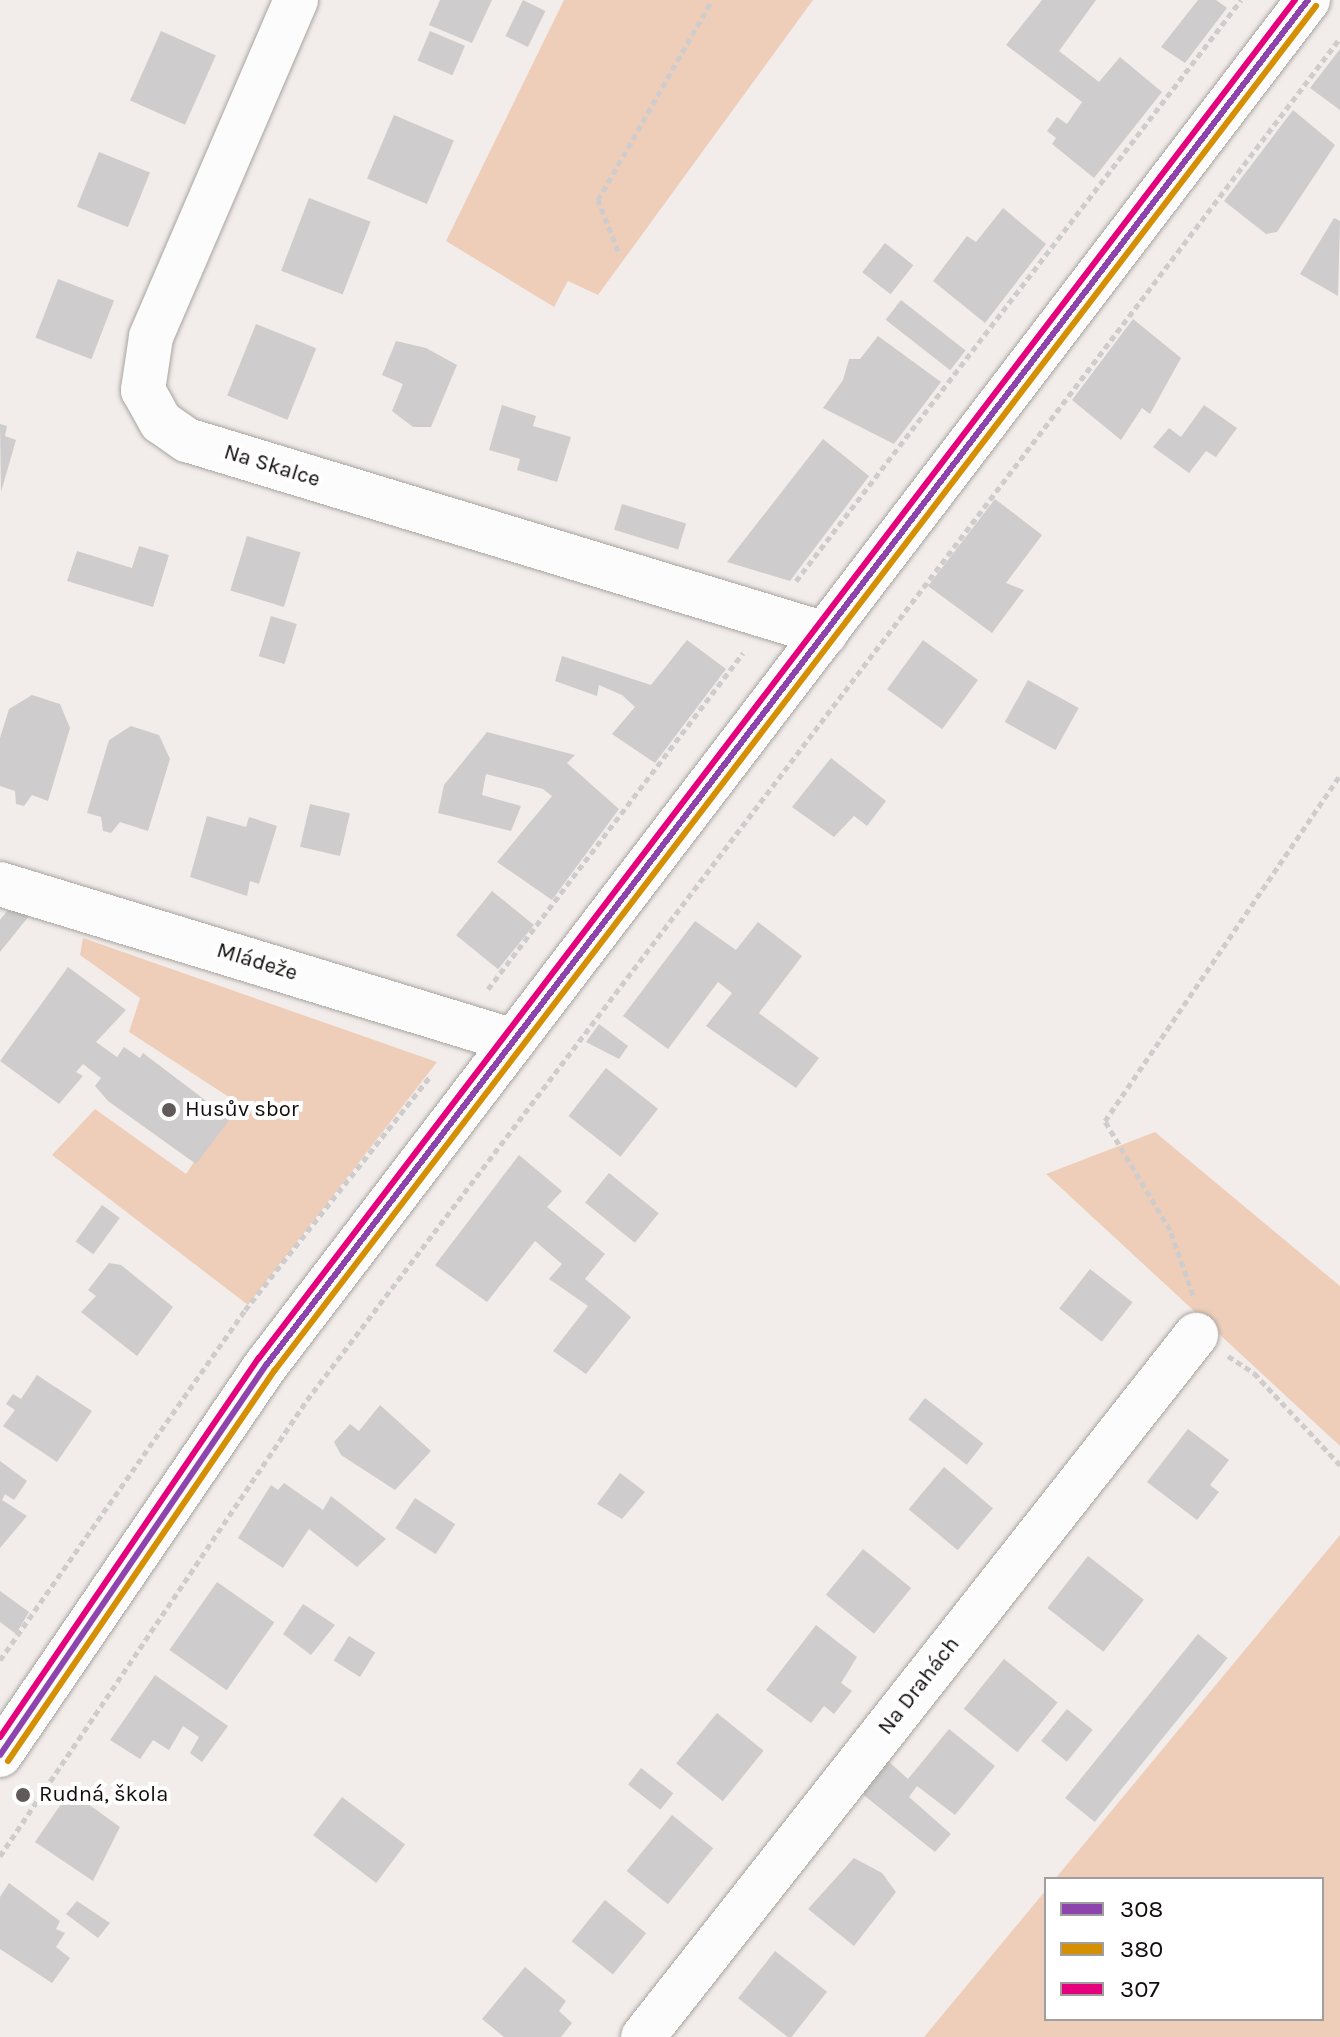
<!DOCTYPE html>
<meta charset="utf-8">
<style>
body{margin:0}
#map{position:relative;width:1340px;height:2037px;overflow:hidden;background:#f2edea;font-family:Karla,sans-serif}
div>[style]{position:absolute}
.green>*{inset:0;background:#efceb9}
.building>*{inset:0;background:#cecccc;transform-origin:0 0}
.path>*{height:5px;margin-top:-2.5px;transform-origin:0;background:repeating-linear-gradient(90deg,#cecccc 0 6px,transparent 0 10px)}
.roads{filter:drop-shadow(0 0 2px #a8a4a1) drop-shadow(0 0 2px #a8a4a1)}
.minor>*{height:44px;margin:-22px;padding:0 22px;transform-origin:22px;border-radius:22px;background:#fdfcfc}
.secondary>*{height:44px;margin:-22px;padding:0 22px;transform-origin:22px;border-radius:22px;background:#fdfcfc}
.bus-1>*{height:6px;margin:-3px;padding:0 3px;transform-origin:3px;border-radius:3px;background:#8e44ad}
.bus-2>*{height:6px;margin:-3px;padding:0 3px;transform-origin:3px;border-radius:3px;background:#d48f02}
.bus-3>*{height:6px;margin:-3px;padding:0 3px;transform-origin:3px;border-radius:3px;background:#e5007d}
.dots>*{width:22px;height:22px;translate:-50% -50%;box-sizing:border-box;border:4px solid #fff;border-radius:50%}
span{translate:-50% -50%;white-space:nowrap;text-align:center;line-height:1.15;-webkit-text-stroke:8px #fff;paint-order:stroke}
.street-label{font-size:22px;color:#110d0c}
.poi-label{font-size:22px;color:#110d0c}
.left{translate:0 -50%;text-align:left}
.legend{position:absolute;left:1044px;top:1877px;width:280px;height:144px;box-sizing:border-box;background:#fff;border:2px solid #a09e9e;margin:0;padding:10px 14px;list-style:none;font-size:24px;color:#110d0c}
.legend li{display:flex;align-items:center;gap:16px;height:40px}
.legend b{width:40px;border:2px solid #a09e9e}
</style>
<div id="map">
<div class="green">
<div style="clip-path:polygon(564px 0,813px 0,598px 295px,568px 281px,554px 307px,446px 241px)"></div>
<div style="clip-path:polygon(83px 938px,437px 1062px,248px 1305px,52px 1155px,95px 1109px,186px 1174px,235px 1101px,129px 1032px,140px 998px,80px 955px)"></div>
<div style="clip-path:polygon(1155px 1132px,1340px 1286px,1340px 1446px,1046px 1174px)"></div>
<div style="clip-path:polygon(1340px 1535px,1340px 2037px,924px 2037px,1046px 1890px,1046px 2019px,1322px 2019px,1322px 1879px,1055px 1879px)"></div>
</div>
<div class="building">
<div style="clip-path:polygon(440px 0,492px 0,472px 43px,429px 25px)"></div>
<div style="left:523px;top:0;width:25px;height:40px;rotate:26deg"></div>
<div style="clip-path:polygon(1042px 0,1096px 0,1059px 51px,1099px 82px,1120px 57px,1162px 92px,1094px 178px,1052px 144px,1056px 138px,1047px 131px,1057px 117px,1067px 124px,1082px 102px,1006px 45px)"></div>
<div style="clip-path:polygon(1198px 0,1216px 0,1227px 8px,1185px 63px,1161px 47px)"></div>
<div style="left:161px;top:31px;width:60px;height:76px;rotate:24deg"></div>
<div style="left:430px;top:31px;width:38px;height:32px;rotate:23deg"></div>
<div style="clip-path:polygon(1340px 49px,1340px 110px,1310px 88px)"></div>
<div style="clip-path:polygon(1293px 110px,1335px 145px,1277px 232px,1266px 234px,1224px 201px)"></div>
<div style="left:394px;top:115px;width:65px;height:69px;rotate:23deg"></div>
<div style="left:99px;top:152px;width:55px;height:59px;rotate:22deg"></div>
<div style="left:309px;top:198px;width:66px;height:78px;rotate:21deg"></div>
<div style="clip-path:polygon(1003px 208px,1046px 244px,985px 323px,933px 281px,967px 236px,976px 242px)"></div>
<div style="clip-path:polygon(1334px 218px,1340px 221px,1338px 296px,1300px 274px)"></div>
<div style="left:885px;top:243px;width:36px;height:37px;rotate:38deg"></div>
<div style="left:58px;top:279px;width:60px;height:63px;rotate:21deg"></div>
<div style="left:901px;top:300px;width:82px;height:25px;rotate:38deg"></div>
<div style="clip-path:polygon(1133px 319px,1181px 358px,1150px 414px,1142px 408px,1121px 440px,1072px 400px)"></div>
<div style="left:256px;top:324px;width:65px;height:77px;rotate:22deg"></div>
<div style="clip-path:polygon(878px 336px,941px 382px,894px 444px,823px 408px,843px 380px,849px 359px,860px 359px)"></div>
<div style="clip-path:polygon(396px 341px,426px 348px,457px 365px,431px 427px,413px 427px,392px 411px,403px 384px,382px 375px)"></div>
<div style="clip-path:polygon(502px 405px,536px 416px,533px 426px,571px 437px,557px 482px,517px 470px,520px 459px,489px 450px)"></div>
<div style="clip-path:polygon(1204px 405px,1237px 428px,1216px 457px,1206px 451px,1189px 473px,1153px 447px,1169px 428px,1181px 437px)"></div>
<div style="clip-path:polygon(0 424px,7px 426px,5px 436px,16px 440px,1px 492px)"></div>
<div style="clip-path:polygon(823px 439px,869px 476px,790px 581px,727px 562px)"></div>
<div style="clip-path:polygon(995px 499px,1042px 535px,1006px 583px,1024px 590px,992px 633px,928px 586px)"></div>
<div style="left:622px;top:504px;width:67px;height:27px;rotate:17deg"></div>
<div style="left:247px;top:536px;width:56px;height:57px;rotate:17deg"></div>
<div style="clip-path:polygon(139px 546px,169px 555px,153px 607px,67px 581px,77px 551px,132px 568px)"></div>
<div style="left:271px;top:616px;width:27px;height:42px;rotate:17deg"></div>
<div style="clip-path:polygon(687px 640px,726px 669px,655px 763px,612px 734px,635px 707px,622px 695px,599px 685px,597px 696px,555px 681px,562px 656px,651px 685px)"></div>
<div style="left:923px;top:640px;width:68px;height:61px;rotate:36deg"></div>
<div style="left:1028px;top:680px;width:58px;height:48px;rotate:29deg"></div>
<div style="clip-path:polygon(32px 695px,60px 704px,70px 728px,48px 801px,32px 795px,24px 806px,16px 804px,15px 791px,0 786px,0 738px,9px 709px)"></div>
<div style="clip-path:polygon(131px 726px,159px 735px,170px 759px,148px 831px,120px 822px,111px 833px,103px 831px,101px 817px,87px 813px,109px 740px)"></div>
<div style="clip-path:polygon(487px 732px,575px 755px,567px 763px,619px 809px,552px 900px,497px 862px,552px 796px,543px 789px,486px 774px,482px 795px,521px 806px,511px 831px,438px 813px,444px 785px)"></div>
<div style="clip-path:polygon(831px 758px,886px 801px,867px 826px,854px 816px,834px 837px,792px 807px)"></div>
<div style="left:310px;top:804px;width:41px;height:44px;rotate:13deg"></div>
<div style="clip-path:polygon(207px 816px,246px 827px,249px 817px,277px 826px,259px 884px,250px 881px,247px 896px,190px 877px)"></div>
<div style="left:492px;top:891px;width:54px;height:57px;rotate:39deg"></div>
<div style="clip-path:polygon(9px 909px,29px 916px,0 952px,0 920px)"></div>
<div style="clip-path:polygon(695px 921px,736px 950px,758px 922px,802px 956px,759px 1013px,819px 1058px,796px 1088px,706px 1026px,732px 993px,718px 982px,668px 1049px,623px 1016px)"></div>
<div style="clip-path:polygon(68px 967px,126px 1010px,96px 1042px,117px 1057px,124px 1047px,140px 1058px,143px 1053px,230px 1119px,196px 1164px,108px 1101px,95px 1086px,101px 1078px,83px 1064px,76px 1072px,83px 1076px,59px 1104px,0 1061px)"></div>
<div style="clip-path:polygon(599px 1024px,628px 1046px,619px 1059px,586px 1042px)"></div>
<div style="left:606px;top:1068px;width:66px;height:61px;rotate:38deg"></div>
<div style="clip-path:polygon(519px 1155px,562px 1191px,547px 1207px,605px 1254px,585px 1279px,631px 1317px,586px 1374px,553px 1351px,588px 1306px,549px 1279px,562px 1264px,535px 1241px,487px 1302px,435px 1265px)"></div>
<div style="left:609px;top:1173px;width:64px;height:38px;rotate:39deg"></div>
<div style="left:102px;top:1205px;width:22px;height:45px;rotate:36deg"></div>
<div style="clip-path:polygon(109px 1263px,121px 1265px,173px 1307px,137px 1356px,81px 1312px,96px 1296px,88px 1290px)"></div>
<div style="left:1090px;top:1269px;width:54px;height:50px;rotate:38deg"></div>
<div style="clip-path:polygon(37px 1375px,92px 1411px,57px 1462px,3px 1426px,15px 1410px,6px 1404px,13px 1394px,21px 1399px)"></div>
<div style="left:925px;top:1398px;width:74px;height:27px;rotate:38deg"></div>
<div style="clip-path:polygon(380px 1405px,431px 1451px,395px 1490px,341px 1455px,334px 1442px,350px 1424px,359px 1431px)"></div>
<div style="clip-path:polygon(1188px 1429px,1229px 1460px,1210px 1485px,1219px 1492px,1197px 1520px,1147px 1482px)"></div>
<div style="clip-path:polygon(0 1461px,27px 1481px,14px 1500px,5px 1494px,2px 1500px,27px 1516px,0 1548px)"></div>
<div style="left:944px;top:1467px;width:64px;height:55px;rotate:40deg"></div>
<div style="clip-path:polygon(620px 1473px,645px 1492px,622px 1519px,597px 1504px)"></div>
<div style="clip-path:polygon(284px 1483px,323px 1510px,331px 1496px,386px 1539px,357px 1567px,309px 1529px,283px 1568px,238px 1538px,271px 1485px,278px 1490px)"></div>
<div style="left:415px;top:1498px;width:48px;height:36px;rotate:33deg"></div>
<div style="left:863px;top:1549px;width:62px;height:59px;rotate:39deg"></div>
<div style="left:1088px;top:1556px;width:71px;height:66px;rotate:38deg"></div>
<div style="left:217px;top:1582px;width:70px;height:83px;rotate:35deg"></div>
<div style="clip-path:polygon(0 1591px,29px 1612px,16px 1634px,0 1622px)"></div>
<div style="clip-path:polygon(303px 1604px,335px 1625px,311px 1655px,283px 1634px)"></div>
<div style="clip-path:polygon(816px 1625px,857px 1657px,841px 1683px,852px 1691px,834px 1714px,824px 1706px,811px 1723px,766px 1690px)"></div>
<div style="left:1198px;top:1634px;width:38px;height:211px;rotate:39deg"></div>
<div style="left:349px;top:1636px;width:31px;height:29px;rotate:32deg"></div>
<div style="left:1004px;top:1659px;width:69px;height:64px;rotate:39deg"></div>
<div style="clip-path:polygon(155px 1675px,228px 1726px,202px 1762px,190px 1753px,199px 1737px,183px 1726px,169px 1750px,153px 1740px,140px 1759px,110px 1740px)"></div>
<div style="left:1067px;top:1709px;width:33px;height:41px;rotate:39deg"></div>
<div style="left:717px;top:1713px;width:60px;height:65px;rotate:39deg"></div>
<div style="clip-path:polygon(949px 1729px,995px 1766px,955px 1815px,917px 1786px,909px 1797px,951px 1834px,935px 1852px,861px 1793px,887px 1760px,908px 1779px)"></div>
<div style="left:641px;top:1768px;width:41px;height:21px;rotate:38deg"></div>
<div style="clip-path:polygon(70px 1791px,120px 1827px,93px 1881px,35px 1842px)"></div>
<div style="left:342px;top:1797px;width:79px;height:48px;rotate:37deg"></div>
<div style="left:672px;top:1815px;width:53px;height:72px;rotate:39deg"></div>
<div style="clip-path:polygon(854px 1858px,882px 1873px,896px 1892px,854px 1946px,808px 1909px)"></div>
<div style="clip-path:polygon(9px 1883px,60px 1921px,56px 1929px,65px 1933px,56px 1947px,70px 1958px,52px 1983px,0 1949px,0 1897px)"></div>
<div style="left:605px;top:1900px;width:53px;height:53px;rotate:39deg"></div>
<div style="clip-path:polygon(77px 1901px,110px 1923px,98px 1938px,66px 1914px)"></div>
<div style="left:775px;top:1951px;width:66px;height:60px;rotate:38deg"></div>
<div style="clip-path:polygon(525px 1967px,566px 2001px,559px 2011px,572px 2023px,561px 2037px,504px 2037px,482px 2019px)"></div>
</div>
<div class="path">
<div style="left:618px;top:251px;width:55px;rotate:-111.4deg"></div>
<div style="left:598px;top:200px;width:230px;rotate:-60.3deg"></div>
<div style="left:796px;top:581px;width:732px;rotate:-52.55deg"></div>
<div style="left:488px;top:989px;width:422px;rotate:-52.8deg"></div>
<div style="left:1193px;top:1295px;width:69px;rotate:-109.5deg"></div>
<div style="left:1170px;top:1230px;width:127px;rotate:-120.8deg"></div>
<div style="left:1105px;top:1121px;width:418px;rotate:-55.8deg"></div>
<div style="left:1228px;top:1356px;width:31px;rotate:33deg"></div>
<div style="left:1254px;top:1373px;width:126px;rotate:46.9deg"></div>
<div style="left:0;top:1660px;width:427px;rotate:-55deg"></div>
<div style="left:245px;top:1310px;width:300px;rotate:-51.6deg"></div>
<div style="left:0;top:1856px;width:550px;rotate:-56.05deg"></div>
<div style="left:307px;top:1400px;width:1709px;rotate:-52.82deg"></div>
</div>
<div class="roads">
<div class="minor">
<div style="left:296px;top:0;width:367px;rotate:113.3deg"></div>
<div style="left:151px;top:337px;width:54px;rotate:98.6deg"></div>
<div style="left:143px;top:390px;width:37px;rotate:61deg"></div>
<div style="left:161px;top:422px;width:32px;rotate:35deg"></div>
<div style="left:187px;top:440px;width:667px;rotate:16.91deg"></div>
<div style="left:0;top:884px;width:537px;rotate:16.99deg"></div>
<div style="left:643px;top:2037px;width:894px;rotate:-51.77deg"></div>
</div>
<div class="secondary">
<div style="left:0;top:1755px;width:473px;rotate:-55.7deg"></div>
<div style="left:267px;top:1364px;width:1716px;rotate:-52.65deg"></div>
</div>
</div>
<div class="bus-1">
<div style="left:0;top:1755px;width:473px;rotate:-55.7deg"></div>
<div style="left:267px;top:1364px;width:1716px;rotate:-52.65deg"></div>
</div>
<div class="bus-2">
<div style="left:8px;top:1761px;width:473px;rotate:-55.7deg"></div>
<div style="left:275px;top:1370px;width:1716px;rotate:-52.65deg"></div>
</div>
<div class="bus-3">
<div style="left:0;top:1737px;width:459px;rotate:-55.7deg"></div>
<div style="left:259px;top:1358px;width:1708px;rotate:-52.66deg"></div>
</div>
<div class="dots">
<div style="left:169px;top:1110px;background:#605b5a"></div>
<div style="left:23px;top:1795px;background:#605b5a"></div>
</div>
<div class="street-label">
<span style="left:272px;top:466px;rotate:17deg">Na Skalce</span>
<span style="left:257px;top:962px;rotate:17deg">Mládeže</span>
<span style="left:919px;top:1686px;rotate:-52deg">Na Drahách</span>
</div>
<div class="poi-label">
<span class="left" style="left:185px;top:1110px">Husův sbor</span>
<span class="left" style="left:39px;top:1795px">Rudná, škola</span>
</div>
<ul class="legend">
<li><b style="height:10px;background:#8e44ad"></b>308</li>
<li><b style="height:10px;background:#d48f02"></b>380</li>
<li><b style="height:10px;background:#e5007d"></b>307</li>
</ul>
</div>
